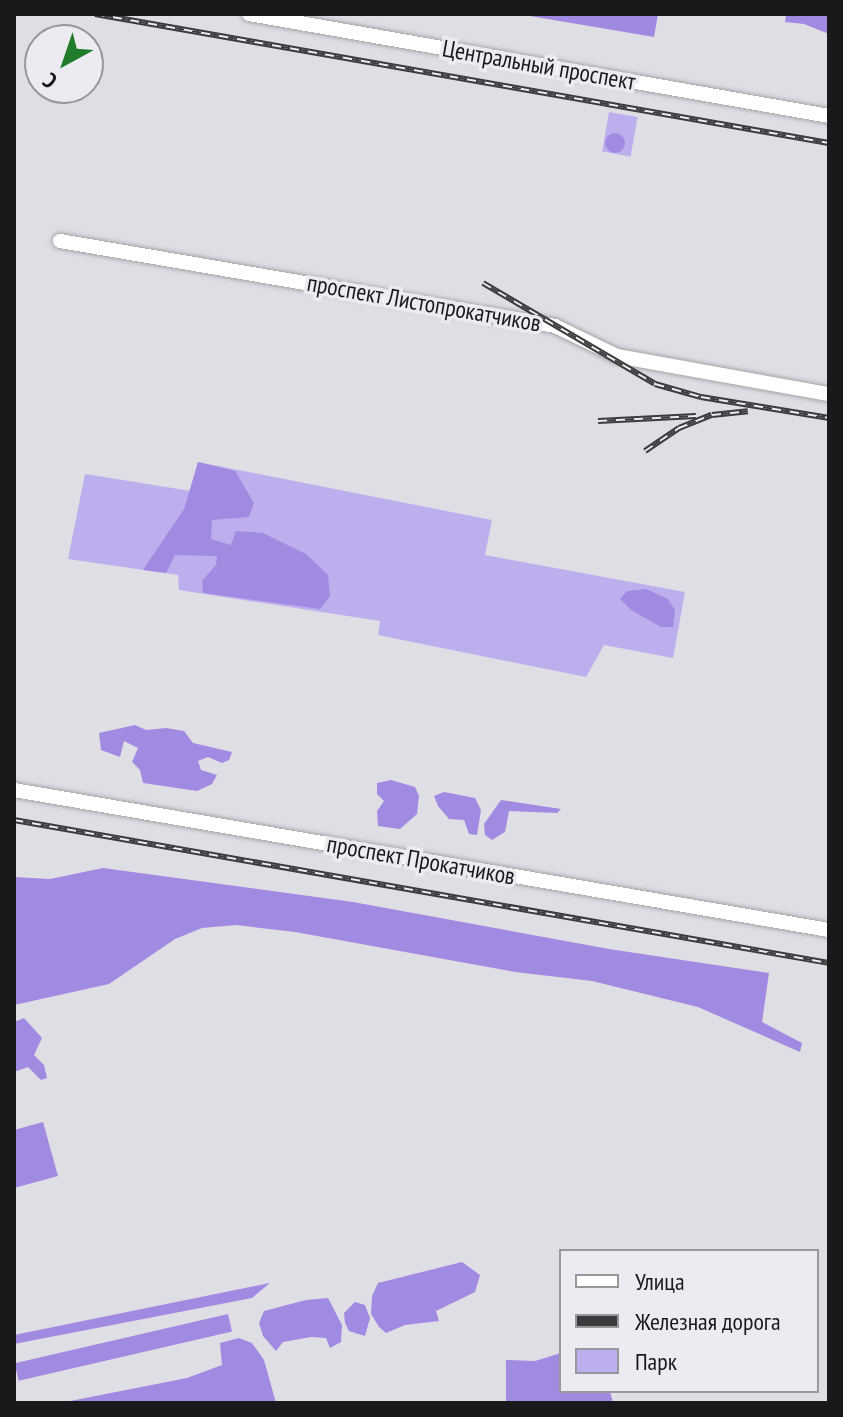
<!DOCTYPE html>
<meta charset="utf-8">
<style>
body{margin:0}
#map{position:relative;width:843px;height:1417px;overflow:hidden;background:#dfdee4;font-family:"PT Sans Narrow",sans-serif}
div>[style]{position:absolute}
.green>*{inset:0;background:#bdafee;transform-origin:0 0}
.forest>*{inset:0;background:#a18ae2;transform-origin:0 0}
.round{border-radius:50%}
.water>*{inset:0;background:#a089e1}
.roads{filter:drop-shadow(0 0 2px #a5a4aa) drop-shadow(0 0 2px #a5a4aa)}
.minor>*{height:14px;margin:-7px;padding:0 7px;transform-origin:7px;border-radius:7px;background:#fff}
.rail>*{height:6px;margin-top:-3px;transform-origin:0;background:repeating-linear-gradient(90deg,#ecebf2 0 9px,#3b3b3d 0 18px);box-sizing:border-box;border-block:2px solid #3b3b3d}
span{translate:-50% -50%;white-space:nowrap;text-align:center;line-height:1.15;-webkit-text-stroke:7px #ecebf2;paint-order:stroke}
.street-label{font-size:24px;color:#19191b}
.frame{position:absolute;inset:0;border:16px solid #19191b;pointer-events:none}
.legend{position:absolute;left:559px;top:1249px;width:260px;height:144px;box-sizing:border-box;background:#ecebf2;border:2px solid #98979c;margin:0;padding:10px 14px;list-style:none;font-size:24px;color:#19191b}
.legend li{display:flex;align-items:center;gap:16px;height:40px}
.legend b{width:40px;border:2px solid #98979c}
.north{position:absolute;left:24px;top:24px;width:80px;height:80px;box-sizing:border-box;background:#ecebf2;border:2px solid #98979c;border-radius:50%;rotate:220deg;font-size:22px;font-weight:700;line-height:32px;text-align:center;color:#19191b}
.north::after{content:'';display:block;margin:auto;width:28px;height:36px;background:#217c2c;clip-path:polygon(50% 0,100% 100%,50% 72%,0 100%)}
</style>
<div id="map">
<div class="green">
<div style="left:609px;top:112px;width:29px;height:40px;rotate:10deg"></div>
<div style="clip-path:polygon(198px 462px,492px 520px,485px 555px,685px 592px,673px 658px,604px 645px,586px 677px,378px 635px,380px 621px,179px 590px,178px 575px,68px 559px,85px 474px,191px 491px)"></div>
</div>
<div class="forest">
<div style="clip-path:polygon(786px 14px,829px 14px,829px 34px,804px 24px,785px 22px)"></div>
<div class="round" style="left:605px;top:133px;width:20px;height:20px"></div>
<div style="clip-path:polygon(198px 462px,235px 471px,254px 503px,249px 517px,212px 520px,211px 539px,231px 545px,236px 531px,263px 533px,306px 554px,328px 575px,330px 596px,320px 609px,203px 593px,202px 581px,216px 565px,217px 556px,175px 555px,166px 573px,143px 570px,184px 509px)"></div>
<div style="clip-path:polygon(646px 589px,668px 599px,675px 610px,673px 627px,661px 627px,631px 610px,620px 599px,627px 591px)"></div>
<div style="clip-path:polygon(135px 725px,146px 730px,166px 728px,184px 731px,193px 743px,232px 752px,229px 760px,222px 763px,208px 757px,198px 761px,201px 770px,217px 775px,212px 784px,197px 791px,143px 783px,140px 770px,132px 762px,138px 748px,124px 741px,120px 757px,101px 750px,99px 733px)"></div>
<div style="clip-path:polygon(391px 780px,415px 787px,419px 796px,417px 814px,400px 829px,378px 826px,377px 811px,384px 801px,377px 794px,377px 783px)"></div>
<div style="clip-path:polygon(444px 792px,475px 798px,481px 810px,477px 835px,469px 834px,464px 820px,449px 819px,438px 806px,434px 796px)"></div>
<div style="clip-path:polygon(501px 800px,561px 809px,557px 813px,509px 811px,505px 832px,492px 840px,485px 835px,484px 824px)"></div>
<div style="clip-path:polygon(103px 868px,353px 902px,609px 949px,769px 973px,762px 1022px,802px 1043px,800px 1052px,698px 1007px,592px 981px,515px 972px,295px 932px,236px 925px,202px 928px,175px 939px,109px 984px,14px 1005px,14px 877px,50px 879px)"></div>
<div style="clip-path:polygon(24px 1018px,42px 1038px,34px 1055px,44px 1065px,47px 1078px,41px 1080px,28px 1067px,14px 1072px,14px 1022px)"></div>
<div style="clip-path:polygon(43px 1122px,58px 1176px,14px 1188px,14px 1130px)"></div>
<div style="clip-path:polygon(462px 1262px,480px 1275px,475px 1292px,436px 1311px,439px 1321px,405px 1325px,386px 1333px,379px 1327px,371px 1314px,372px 1296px,378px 1283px)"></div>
<div style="clip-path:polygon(270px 1283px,252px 1298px,14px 1344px,14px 1335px)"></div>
<div style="clip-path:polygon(328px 1298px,342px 1325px,341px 1342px,330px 1348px,326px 1338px,311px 1337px,283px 1342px,276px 1351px,263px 1336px,259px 1323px,264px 1311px,306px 1300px)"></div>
<div style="clip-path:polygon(355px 1302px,365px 1305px,370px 1318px,365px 1336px,349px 1331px,345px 1323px,344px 1313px)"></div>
<div style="left:228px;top:1314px;width:18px;height:219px;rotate:77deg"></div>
<div style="clip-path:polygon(239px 1338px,252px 1343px,264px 1360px,276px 1403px,60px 1403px,187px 1378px,222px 1365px,220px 1343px)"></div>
<div style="clip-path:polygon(561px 1353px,561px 1391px,610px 1391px,613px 1403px,506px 1403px,506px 1360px,535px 1361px)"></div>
</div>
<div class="water">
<div style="clip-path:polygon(518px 14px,658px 14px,654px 37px)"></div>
</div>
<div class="roads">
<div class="minor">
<div style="left:249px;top:14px;width:589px;rotate:9.97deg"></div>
<div style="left:60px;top:241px;width:502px;rotate:9.74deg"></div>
<div style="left:555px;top:326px;width:69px;rotate:25.8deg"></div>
<div style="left:617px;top:356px;width:215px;rotate:10.2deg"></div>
<div style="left:14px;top:790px;width:827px;rotate:9.75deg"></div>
</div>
</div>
<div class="rail">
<div style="left:95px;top:14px;width:745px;rotate:9.97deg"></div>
<div style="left:483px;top:283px;width:199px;rotate:30.4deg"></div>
<div style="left:655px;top:384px;width:48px;rotate:15.8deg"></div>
<div style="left:701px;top:397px;width:130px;rotate:9.3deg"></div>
<div style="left:598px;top:421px;width:98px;rotate:-2.9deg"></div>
<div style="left:645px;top:451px;width:41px;rotate:-34.1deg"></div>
<div style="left:679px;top:428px;width:35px;rotate:-22deg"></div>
<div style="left:712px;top:415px;width:36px;rotate:-6deg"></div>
<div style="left:14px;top:820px;width:827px;rotate:9.95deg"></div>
</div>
<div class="street-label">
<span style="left:539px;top:65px;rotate:10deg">Центральный проспект</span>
<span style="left:424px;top:303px;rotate:10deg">проспект Листопрокатчиков</span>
<span style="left:421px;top:860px;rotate:10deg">проспект Прокатчиков</span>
</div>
<div class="frame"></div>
<ul class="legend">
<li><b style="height:10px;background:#fff"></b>Улица</li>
<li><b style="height:10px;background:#3b3b3d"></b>Железная дорога</li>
<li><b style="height:22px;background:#bdafee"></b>Парк</li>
</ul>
<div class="north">С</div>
</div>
